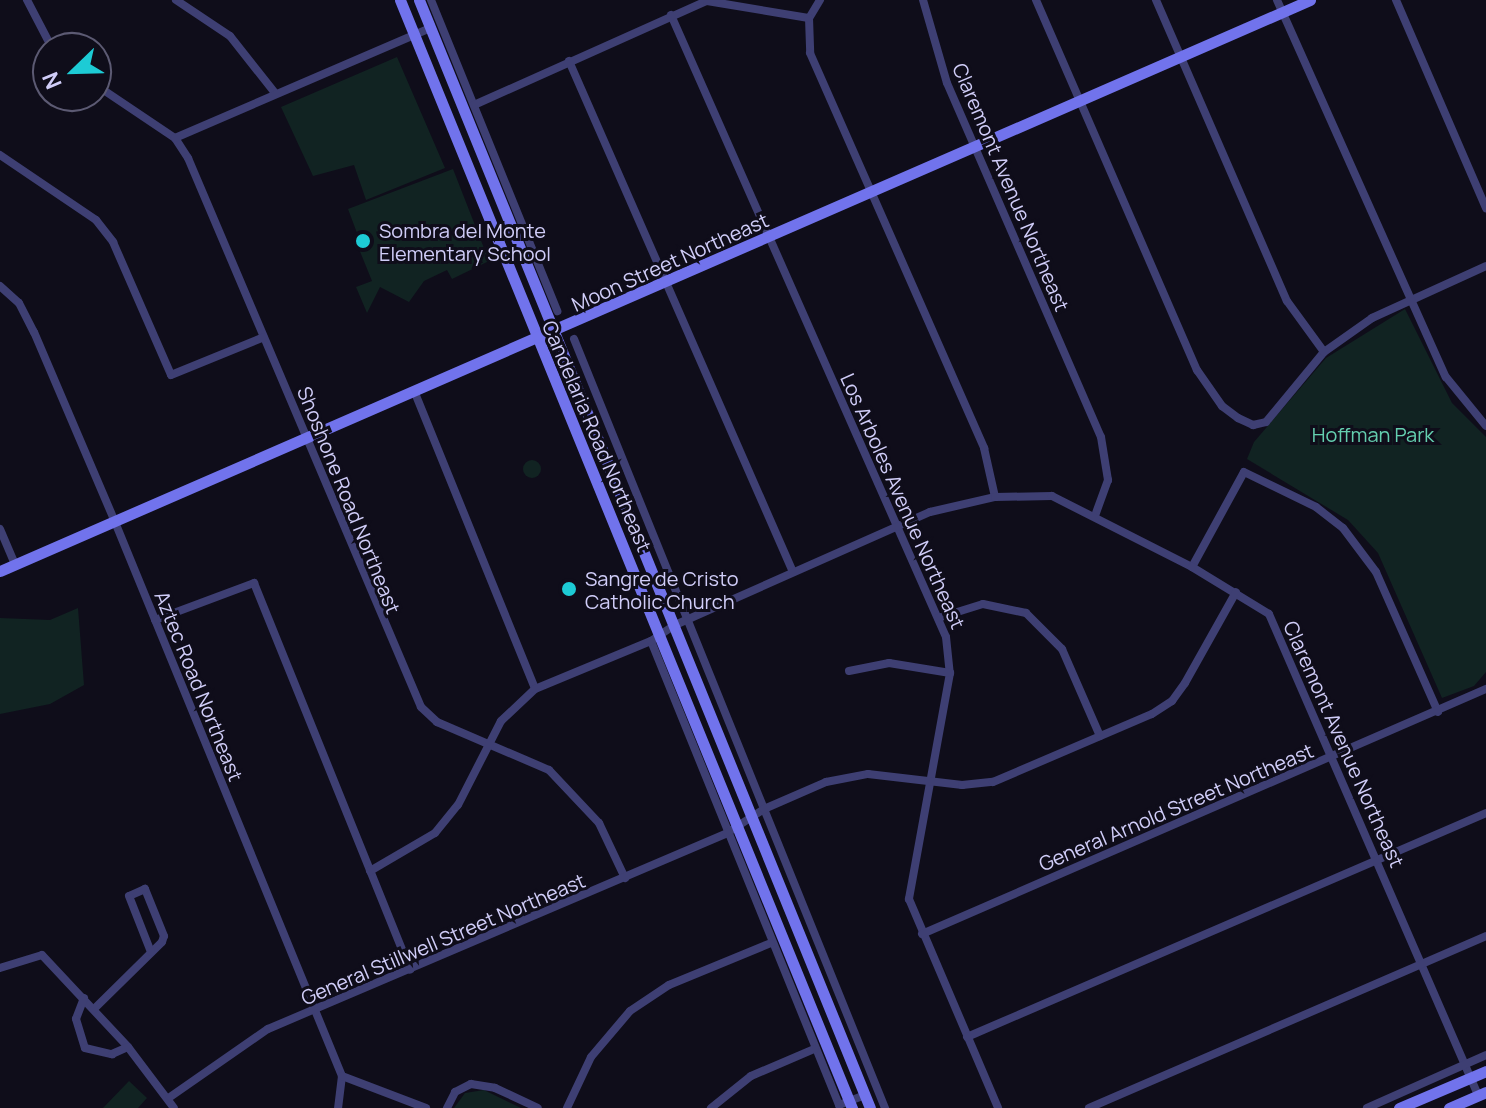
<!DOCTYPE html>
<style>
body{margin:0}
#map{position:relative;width:1486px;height:1108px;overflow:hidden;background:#0f0d1a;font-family:Manrope,sans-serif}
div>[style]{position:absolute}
.green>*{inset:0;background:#112322}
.round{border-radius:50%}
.street>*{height:8px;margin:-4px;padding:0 4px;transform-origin:4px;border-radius:4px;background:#3e3f73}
.secondary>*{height:11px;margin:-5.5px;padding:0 5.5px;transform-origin:5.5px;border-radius:5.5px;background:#7173ec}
.dots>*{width:22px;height:22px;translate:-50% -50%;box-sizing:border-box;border:4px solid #0f0d1a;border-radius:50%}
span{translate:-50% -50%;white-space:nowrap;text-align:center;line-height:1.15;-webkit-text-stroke:6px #0f0d1a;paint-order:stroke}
.street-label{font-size:20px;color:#d0cdf8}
.poi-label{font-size:20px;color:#d0cdf8}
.left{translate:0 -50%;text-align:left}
.park-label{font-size:20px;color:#64ceaf}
.north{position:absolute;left:32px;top:32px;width:80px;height:80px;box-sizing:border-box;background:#0f0d1a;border:2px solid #5c5a73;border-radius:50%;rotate:247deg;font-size:22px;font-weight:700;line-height:32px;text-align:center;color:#d0cdf8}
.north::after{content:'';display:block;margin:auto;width:28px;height:36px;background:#1dcbd5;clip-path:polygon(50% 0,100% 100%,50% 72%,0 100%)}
</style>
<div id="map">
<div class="green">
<div style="clip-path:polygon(397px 57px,445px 168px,366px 200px,354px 165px,313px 176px,281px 107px)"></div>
<div style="clip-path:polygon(453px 169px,489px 261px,452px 279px,447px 270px,424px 281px,409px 302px,380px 287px,367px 313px,356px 287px,372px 281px,359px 249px,364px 240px,360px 241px,348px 209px)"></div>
<div style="clip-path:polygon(1405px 309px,1452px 403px,1486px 437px,1486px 672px,1474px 686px,1442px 698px,1378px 553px,1348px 520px,1247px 459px,1254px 442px,1326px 358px)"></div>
<div class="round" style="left:523px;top:460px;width:18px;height:18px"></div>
<div style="clip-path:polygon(78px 608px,84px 685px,50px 704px,0 714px,0 618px,50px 620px)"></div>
<div style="clip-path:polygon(129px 1081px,147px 1098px,138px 1108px,103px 1108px)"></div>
<div style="clip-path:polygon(484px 1090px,521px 1108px,454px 1108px,465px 1093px)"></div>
</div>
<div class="street">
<div style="left:27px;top:0;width:54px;rotate:62.5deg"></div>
<div style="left:176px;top:0;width:65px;rotate:33.7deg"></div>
<div style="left:230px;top:36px;width:73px;rotate:51.7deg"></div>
<div style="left:431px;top:0;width:336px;rotate:67.9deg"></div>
<div style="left:820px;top:0;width:21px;rotate:121deg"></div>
<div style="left:809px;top:18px;width:35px;rotate:88deg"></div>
<div style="left:810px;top:53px;width:432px;rotate:66.2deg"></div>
<div style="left:984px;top:448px;width:50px;rotate:77.3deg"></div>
<div style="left:923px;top:0;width:86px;rotate:73.9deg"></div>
<div style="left:947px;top:83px;width:386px;rotate:66.5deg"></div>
<div style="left:1101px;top:437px;width:44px;rotate:80.8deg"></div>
<div style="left:1108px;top:480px;width:37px;rotate:110deg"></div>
<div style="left:1036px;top:0;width:404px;rotate:66.5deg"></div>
<div style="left:1197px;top:370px;width:44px;rotate:55.2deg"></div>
<div style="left:1222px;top:406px;width:20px;rotate:37deg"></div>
<div style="left:1238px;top:418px;width:17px;rotate:25deg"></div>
<div style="left:1253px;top:425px;width:13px;rotate:-13deg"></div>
<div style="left:1266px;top:422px;width:91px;rotate:-50.4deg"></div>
<div style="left:1324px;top:352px;width:59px;rotate:-35.3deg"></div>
<div style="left:1372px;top:318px;width:125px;rotate:-24.5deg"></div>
<div style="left:1156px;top:0;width:328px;rotate:66.5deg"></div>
<div style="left:1287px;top:301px;width:63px;rotate:54deg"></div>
<div style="left:1277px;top:0;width:413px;rotate:65.9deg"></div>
<div style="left:1446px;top:377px;width:63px;rotate:50.8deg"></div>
<div style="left:1396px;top:0;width:227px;rotate:66.6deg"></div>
<div style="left:671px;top:15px;width:680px;rotate:66.15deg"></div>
<div style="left:946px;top:637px;width:36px;rotate:84deg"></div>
<div style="left:950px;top:673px;width:230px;rotate:100.3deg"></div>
<div style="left:909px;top:899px;width:227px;rotate:66.9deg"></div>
<div style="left:569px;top:61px;width:558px;rotate:66.33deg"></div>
<div style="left:96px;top:85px;width:95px;rotate:33.9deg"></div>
<div style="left:175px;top:138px;width:24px;rotate:57deg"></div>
<div style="left:188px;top:158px;width:596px;rotate:67deg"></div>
<div style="left:421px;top:707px;width:22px;rotate:43deg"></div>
<div style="left:437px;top:722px;width:122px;rotate:23.2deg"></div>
<div style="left:549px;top:770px;width:73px;rotate:46.7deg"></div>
<div style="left:599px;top:823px;width:61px;rotate:64.7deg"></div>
<div style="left:474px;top:105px;width:255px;rotate:-24.1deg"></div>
<div style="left:707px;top:1px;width:103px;rotate:9.5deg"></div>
<div style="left:175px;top:138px;width:278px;rotate:-23.3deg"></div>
<div style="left:0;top:155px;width:116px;rotate:34.1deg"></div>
<div style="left:96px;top:220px;width:28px;rotate:52deg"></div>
<div style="left:113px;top:242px;width:145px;rotate:66.4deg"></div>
<div style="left:171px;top:375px;width:100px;rotate:-22.2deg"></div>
<div style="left:0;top:286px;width:25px;rotate:42deg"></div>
<div style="left:19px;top:303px;width:33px;rotate:63deg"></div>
<div style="left:34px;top:332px;width:207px;rotate:66.9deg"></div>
<div style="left:115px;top:522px;width:599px;rotate:67.72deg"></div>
<div style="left:342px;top:1076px;width:32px;rotate:97deg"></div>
<div style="left:574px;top:339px;width:830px;rotate:67.98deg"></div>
<div style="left:415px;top:393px;width:319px;rotate:67.9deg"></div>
<div style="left:0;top:529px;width:39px;rotate:67deg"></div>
<div style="left:1192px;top:567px;width:108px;rotate:-61.3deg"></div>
<div style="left:1244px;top:472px;width:80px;rotate:25.9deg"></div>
<div style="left:1316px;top:507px;width:34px;rotate:38deg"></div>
<div style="left:1343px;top:528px;width:55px;rotate:53.1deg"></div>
<div style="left:1376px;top:572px;width:153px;rotate:66.1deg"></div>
<div style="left:938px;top:618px;width:47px;rotate:-17.3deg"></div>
<div style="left:983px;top:604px;width:44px;rotate:11.8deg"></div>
<div style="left:1026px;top:613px;width:51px;rotate:45deg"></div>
<div style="left:1062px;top:649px;width:95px;rotate:66.4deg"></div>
<div style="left:155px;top:620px;width:106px;rotate:-20.5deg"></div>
<div style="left:254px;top:583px;width:417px;rotate:68deg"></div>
<div style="left:651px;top:641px;width:501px;rotate:67.94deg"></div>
<div style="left:839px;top:1105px;width:28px;rotate:-21deg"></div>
<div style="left:849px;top:671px;width:41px;rotate:-11.3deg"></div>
<div style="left:889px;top:663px;width:62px;rotate:9.3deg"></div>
<div style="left:370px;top:871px;width:75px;rotate:-30.3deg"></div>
<div style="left:435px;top:833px;width:36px;rotate:-51deg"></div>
<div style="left:458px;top:805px;width:94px;rotate:-62.9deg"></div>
<div style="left:501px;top:721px;width:47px;rotate:-43.3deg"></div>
<div style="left:535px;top:689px;width:126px;rotate:-22.5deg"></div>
<div style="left:651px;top:641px;width:29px;rotate:-34deg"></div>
<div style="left:675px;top:625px;width:279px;rotate:-23.9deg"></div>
<div style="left:930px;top:512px;width:67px;rotate:-13deg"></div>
<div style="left:995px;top:497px;width:57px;rotate:-1deg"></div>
<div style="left:1052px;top:496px;width:157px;rotate:26.9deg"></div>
<div style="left:1192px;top:567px;width:90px;rotate:31.4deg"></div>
<div style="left:1269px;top:614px;width:524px;rotate:66.51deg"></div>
<div style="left:922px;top:934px;width:615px;rotate:-23.48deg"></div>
<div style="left:0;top:968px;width:44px;rotate:-17.2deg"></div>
<div style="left:42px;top:955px;width:126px;rotate:46.9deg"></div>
<div style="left:128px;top:1047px;width:76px;rotate:53deg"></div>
<div style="left:84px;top:998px;width:22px;rotate:111deg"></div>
<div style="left:76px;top:1019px;width:30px;rotate:73deg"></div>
<div style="left:85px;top:1048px;width:28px;rotate:13deg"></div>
<div style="left:112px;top:1054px;width:17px;rotate:-24deg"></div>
<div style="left:94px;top:1009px;width:95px;rotate:-44.6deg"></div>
<div style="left:162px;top:942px;width:6px;rotate:-72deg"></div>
<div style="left:164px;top:936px;width:51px;rotate:-112deg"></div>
<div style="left:145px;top:889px;width:17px;rotate:156deg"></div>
<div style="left:129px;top:896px;width:60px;rotate:68.6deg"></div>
<div style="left:967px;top:1037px;width:565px;rotate:-23.34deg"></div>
<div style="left:342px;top:1076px;width:90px;rotate:20.9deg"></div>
<div style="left:170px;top:1097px;width:119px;rotate:-34.8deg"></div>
<div style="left:268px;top:1029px;width:499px;rotate:-23.1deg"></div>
<div style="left:727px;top:833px;width:44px;rotate:-33deg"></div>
<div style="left:764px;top:809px;width:68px;rotate:-23.5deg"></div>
<div style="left:826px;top:782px;width:43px;rotate:-10.8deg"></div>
<div style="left:868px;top:774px;width:95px;rotate:6.7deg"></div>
<div style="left:962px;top:785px;width:31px;rotate:-6deg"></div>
<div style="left:993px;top:782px;width:173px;rotate:-23.2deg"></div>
<div style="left:1152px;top:714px;width:24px;rotate:-33deg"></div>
<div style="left:1172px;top:701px;width:22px;rotate:-54deg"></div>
<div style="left:1185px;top:683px;width:104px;rotate:-60.7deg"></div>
<div style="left:447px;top:1108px;width:18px;rotate:-63deg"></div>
<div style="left:455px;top:1092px;width:18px;rotate:-27deg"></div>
<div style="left:471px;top:1084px;width:24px;rotate:9deg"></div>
<div style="left:495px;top:1088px;width:47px;rotate:24.9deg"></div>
<div style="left:567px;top:1108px;width:56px;rotate:-64.8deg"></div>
<div style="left:591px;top:1057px;width:60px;rotate:-49.7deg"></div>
<div style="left:630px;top:1011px;width:47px;rotate:-33.7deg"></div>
<div style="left:669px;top:985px;width:110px;rotate:-22.4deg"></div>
<div style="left:711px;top:1108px;width:51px;rotate:-38.7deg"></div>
<div style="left:751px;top:1076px;width:69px;rotate:-23.2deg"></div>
<div style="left:1089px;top:1108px;width:433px;rotate:-23.4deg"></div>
<div style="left:1367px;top:1108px;width:130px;rotate:-24deg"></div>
</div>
<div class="secondary">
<div style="left:400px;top:0;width:1197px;rotate:67.81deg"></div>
<div style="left:419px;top:0;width:1196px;rotate:67.85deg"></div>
<div style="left:0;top:571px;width:1429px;rotate:-23.55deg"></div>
<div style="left:1399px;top:1108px;width:95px;rotate:-23deg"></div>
<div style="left:1449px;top:1108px;width:40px;rotate:-23.4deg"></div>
</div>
<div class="dots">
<div style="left:363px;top:241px;background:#1dcbd5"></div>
<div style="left:569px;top:589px;background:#1dcbd5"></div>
</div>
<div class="street-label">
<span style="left:1011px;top:187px;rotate:67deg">Claremont Avenue Northeast</span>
<span style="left:670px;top:262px;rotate:-24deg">Moon Street Northeast</span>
<span style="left:597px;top:436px;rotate:67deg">Candelaria Road Northeast</span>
<span style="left:349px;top:500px;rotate:68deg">Shoshone Road Northeast</span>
<span style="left:903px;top:501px;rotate:66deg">Los Arboles Avenue Northeast</span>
<span style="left:199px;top:686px;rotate:68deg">Aztec Road Northeast</span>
<span style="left:1344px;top:744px;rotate:66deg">Claremont Avenue Northeast</span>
<span style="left:1176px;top:807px;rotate:-23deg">General Arnold Street Northeast</span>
<span style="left:443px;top:939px;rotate:-23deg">General Stillwell Street Northeast</span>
</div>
<div class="poi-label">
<span class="left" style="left:379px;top:242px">Sombra del Monte<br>Elementary School</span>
<span class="left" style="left:585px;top:590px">Sangre de Cristo<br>Catholic Church</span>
</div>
<div class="park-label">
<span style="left:1373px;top:434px">Hoffman Park</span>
</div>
<div class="north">N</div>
</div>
